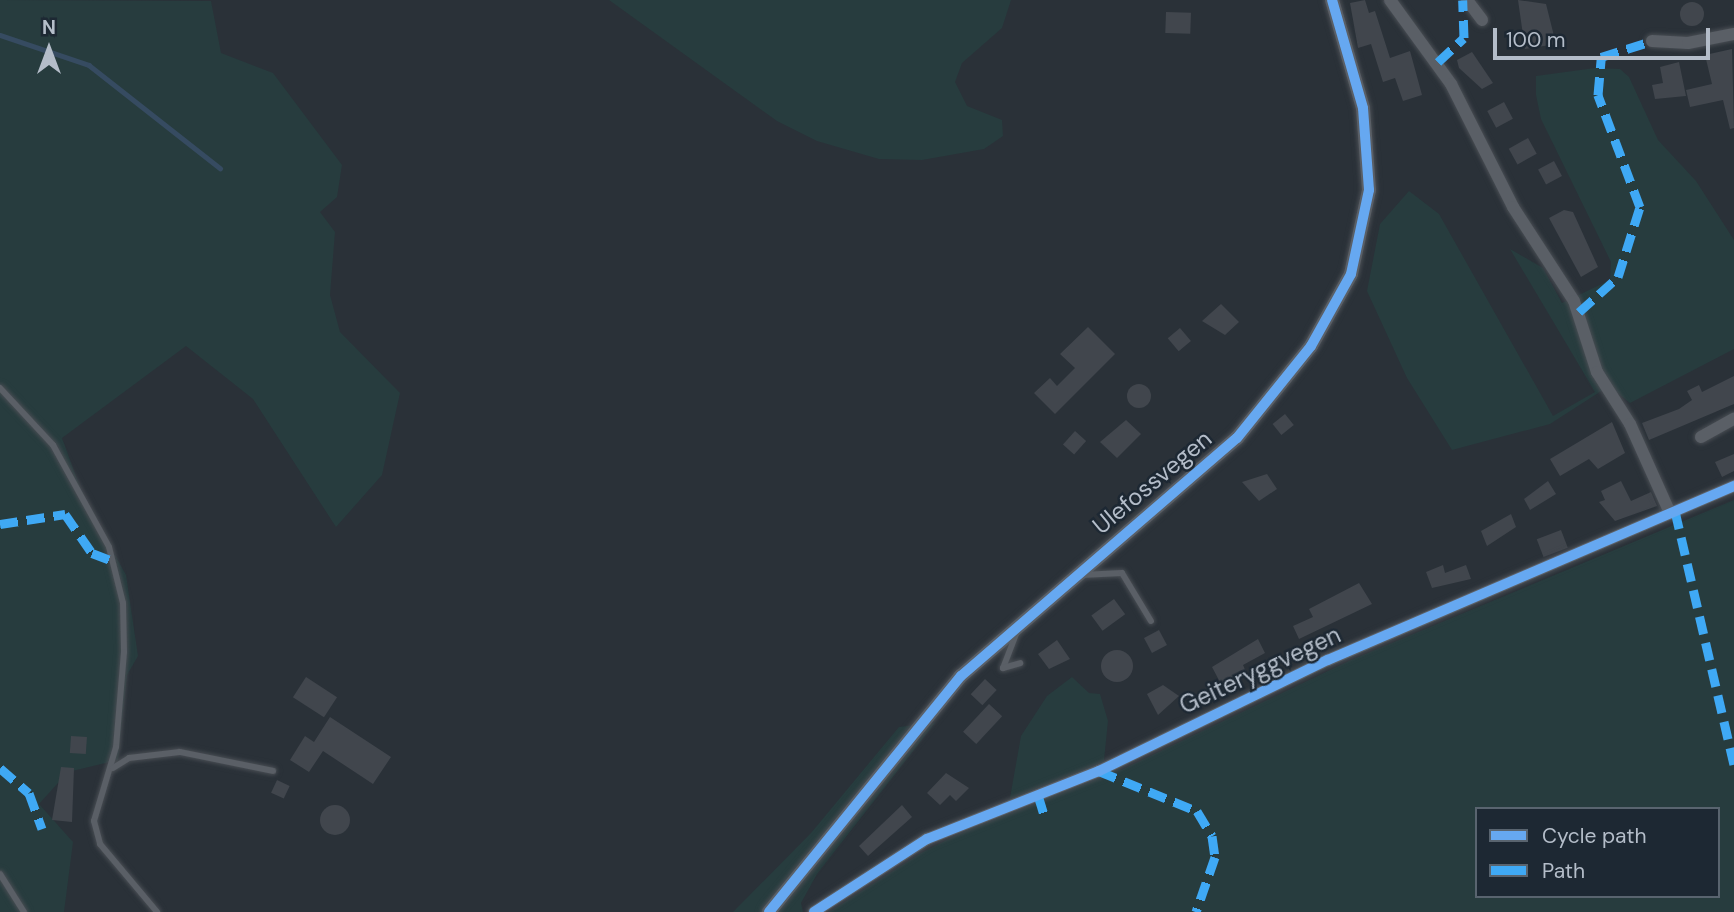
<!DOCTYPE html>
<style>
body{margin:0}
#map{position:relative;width:1734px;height:912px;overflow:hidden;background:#2a3138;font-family:"DM Sans",sans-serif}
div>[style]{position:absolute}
.green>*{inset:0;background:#273c3e}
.stream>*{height:4.5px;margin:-2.25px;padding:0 2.25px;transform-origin:2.25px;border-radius:2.25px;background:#364b61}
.building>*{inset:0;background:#41464d;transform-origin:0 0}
.round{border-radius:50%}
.roads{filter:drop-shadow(0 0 2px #484d53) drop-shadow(0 0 2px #484d53)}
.service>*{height:6px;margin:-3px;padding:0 3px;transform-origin:3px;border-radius:3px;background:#5a5f66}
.minor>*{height:12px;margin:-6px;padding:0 6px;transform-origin:6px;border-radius:6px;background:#5a5f66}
.tertiary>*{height:14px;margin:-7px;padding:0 7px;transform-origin:7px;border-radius:7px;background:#5a5f66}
.quiet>*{height:9px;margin-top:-4.5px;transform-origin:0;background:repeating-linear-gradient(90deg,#3fa9f5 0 18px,transparent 0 27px)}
.cycleway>*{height:10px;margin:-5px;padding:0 5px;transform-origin:5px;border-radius:5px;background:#66a8f1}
span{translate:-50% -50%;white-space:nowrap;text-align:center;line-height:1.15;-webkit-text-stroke:5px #1d2833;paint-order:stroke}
.street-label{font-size:24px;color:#b4bdc9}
.legend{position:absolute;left:1475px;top:807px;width:245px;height:91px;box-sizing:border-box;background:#1d2833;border:2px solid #59646f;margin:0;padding:9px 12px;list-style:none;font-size:21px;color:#b4bdc9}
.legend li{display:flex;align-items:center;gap:14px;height:35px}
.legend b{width:35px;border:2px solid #59646f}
.north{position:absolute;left:14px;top:14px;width:70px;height:70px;-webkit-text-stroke:5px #1d2833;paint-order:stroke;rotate:0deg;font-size:19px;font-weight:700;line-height:28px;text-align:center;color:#b4bdc9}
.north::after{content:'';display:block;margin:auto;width:24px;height:32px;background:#b4bdc9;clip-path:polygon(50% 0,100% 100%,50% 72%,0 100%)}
.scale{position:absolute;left:1493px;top:28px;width:217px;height:32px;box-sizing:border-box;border:4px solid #b4bdc9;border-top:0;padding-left:9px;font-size:21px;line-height:24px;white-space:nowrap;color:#b4bdc9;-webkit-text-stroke:5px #1d2833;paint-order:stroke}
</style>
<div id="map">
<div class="green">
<div style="clip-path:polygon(0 0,211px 1px,221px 53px,273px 73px,342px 165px,337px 197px,320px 212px,335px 232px,330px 295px,340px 332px,400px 393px,382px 475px,336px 527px,253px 399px,186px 346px,62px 438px,85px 501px,126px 575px,138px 656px,127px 675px,118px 760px,68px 772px,39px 804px,73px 842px,64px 912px,0 912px)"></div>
<div style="clip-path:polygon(609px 0,1011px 0,1002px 28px,962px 63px,955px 82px,967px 106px,1002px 120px,1003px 136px,984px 149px,922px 160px,879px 159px,817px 141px,777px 121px)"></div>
<div style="clip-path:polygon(1595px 68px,1620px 69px,1629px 77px,1658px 140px,1696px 181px,1734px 240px,1734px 349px,1630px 403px,1609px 386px,1550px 424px,1452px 450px,1407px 378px,1367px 291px,1380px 224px,1409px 191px,1439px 214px,1553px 416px,1595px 392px,1510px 249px,1543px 268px,1562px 303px,1610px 280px,1611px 262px,1541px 119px,1536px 95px,1536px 76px)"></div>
<div style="clip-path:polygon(evenodd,1734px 500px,1734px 912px,829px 912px,921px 853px,1008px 809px,1021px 736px,1047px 696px,1072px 677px,1089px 693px,1100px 694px,1108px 721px,1104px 760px,1121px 770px,1351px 660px,1734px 500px,1477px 809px,1718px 809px,1718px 896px,1477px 896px,1477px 809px)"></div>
<div style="clip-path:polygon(935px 723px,817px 874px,801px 903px,803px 912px,733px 912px,811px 833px,899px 727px)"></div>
</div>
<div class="stream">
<div style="left:0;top:35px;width:94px;rotate:18.6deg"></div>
<div style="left:89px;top:65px;width:167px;rotate:38.2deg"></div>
</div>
<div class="building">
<div style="clip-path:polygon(1365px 0,1369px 13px,1375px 11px,1390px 58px,1410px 51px,1422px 95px,1403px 101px,1395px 78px,1383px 82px,1371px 44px,1358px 48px,1350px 3px)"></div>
<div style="clip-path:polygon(1518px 0,1546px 4px,1556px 44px,1525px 49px)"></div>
<div class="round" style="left:1680px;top:2px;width:24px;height:24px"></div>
<div style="left:1166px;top:12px;width:25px;height:21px;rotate:2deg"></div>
<div style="clip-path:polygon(1732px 49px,1734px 128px,1730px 129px,1723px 100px,1690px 107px,1686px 90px,1712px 84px,1705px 55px)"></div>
<div style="clip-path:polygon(1472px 52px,1493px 83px,1482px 89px,1459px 68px,1457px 60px)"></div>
<div style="clip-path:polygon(1679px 62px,1686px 96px,1655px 99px,1652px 85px,1663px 83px,1660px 67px)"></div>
<div style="left:1504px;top:102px;width:19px;height:19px;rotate:62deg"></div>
<div style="left:1528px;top:138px;width:18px;height:22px;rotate:61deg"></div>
<div style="left:1554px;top:161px;width:17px;height:18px;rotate:62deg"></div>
<div style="clip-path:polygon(1564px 210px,1573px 212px,1598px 267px,1581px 277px,1549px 218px)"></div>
<div style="clip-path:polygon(1221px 304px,1239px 322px,1225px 335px,1202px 321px)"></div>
<div style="clip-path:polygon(1088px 327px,1115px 354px,1055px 414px,1034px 393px,1050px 378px,1057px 386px,1075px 368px,1060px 354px)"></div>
<div style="left:1180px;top:328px;width:17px;height:16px;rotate:50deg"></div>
<div style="clip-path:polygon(1734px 376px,1734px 404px,1649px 440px,1642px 423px,1679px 409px,1692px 400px,1687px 391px,1699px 385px,1702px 392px)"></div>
<div class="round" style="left:1127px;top:384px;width:24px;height:24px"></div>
<div style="left:1285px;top:414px;width:14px;height:16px;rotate:51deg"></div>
<div style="clip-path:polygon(1126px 420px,1141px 434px,1117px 458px,1100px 442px)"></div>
<div style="clip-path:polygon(1612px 422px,1625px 453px,1598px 469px,1589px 459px,1560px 476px,1550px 459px)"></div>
<div style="left:1075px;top:431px;width:15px;height:18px;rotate:42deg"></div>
<div style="clip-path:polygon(1734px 454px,1734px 471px,1722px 477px,1715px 462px)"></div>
<div style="clip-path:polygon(1267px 474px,1277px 489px,1259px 501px,1242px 482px)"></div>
<div style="clip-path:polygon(1548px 481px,1556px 494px,1530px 510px,1524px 499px)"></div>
<div style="clip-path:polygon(1621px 481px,1631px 501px,1651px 492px,1657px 506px,1615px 521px,1599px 502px,1605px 500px,1601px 491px)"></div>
<div style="clip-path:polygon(1511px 514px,1516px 527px,1487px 546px,1481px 531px)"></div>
<div style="left:1561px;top:530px;width:19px;height:26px;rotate:69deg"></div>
<div style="clip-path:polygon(1443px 565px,1445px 573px,1466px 565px,1471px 579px,1432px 588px,1426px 572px)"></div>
<div style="clip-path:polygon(1359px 583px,1372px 604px,1299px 639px,1293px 626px,1313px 617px,1309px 609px)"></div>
<div style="left:1114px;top:599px;width:19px;height:28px;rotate:54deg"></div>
<div style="left:1159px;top:630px;width:17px;height:17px;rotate:62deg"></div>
<div style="clip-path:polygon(1258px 639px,1265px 653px,1243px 665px,1247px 674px,1222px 686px,1212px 667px)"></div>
<div style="clip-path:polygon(1057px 640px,1070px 659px,1049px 669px,1038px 654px)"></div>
<div class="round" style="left:1101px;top:650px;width:32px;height:32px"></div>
<div style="left:306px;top:677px;width:37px;height:24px;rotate:33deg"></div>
<div style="left:985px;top:679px;width:16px;height:21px;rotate:43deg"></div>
<div style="clip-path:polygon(1163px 685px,1179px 696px,1158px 715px,1147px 694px)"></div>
<div style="left:989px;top:704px;width:18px;height:38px;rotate:43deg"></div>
<div style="clip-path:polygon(330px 717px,391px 757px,373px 784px,323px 751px,309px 772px,290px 760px,305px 736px,314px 742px)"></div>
<div style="left:71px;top:736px;width:16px;height:17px;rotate:4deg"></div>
<div style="clip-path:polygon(61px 767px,74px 768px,72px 822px,52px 820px)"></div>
<div style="clip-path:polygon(946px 773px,969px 788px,956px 801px,950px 795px,940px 805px,927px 793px)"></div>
<div style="left:277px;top:780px;width:14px;height:14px;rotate:25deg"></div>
<div style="clip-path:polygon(902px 805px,912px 817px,868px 856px,859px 846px)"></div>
<div class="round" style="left:320px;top:805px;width:30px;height:30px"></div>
</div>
<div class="roads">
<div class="service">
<div style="left:0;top:388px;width:78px;rotate:47.1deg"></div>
<div style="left:53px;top:445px;width:116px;rotate:61.2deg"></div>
<div style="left:109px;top:547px;width:58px;rotate:76deg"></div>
<div style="left:123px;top:603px;width:49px;rotate:88.8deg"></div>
<div style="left:124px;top:652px;width:95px;rotate:94.8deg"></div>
<div style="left:116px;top:747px;width:77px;rotate:106.6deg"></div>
<div style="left:94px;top:821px;width:24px;rotate:75deg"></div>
<div style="left:100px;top:844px;width:89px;rotate:50deg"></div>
<div style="left:1081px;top:575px;width:41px;rotate:-2.8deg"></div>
<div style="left:1122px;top:573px;width:56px;rotate:58.9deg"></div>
<div style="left:1018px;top:629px;width:42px;rotate:111deg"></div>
<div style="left:1003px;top:668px;width:18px;rotate:-16deg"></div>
<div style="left:113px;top:768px;width:19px;rotate:-32deg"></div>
<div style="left:129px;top:758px;width:51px;rotate:-6.7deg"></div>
<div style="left:180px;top:752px;width:95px;rotate:11.5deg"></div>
<div style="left:0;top:874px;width:45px;rotate:57.7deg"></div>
</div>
<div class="minor">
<div style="left:1390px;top:0;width:104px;rotate:54deg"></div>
<div style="left:1451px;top:84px;width:138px;rotate:63.2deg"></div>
<div style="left:1513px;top:207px;width:112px;rotate:57deg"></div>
<div style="left:1574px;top:301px;width:75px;rotate:72.1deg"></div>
<div style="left:1597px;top:372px;width:62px;rotate:57.6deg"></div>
<div style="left:1630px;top:424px;width:98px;rotate:65.8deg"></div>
<div style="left:1467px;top:0;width:25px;rotate:53deg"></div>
<div style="left:1652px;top:41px;width:36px;rotate:3deg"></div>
<div style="left:1688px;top:43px;width:47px;rotate:-11.1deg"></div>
<div style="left:1701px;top:437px;width:38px;rotate:-29deg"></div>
<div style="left:814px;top:912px;width:135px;rotate:-32.9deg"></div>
<div style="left:927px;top:839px;width:185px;rotate:-21.6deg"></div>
<div style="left:1099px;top:771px;width:254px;rotate:-25.9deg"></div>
<div style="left:1328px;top:660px;width:442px;rotate:-23.2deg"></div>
</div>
<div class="tertiary">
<div style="left:769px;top:912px;width:304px;rotate:-50.9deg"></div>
<div style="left:961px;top:676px;width:364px;rotate:-40.8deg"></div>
<div style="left:1237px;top:438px;width:118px;rotate:-51.2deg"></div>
<div style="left:1311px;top:346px;width:82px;rotate:-60.9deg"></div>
<div style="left:1351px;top:274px;width:86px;rotate:-77.9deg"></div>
<div style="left:1369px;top:190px;width:82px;rotate:-94.2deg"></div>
<div style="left:1363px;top:108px;width:112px;rotate:-106deg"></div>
</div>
</div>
<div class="quiet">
<div style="left:1438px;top:62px;width:35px;rotate:-43deg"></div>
<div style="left:1464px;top:38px;width:38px;rotate:-92deg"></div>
<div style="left:1579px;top:312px;width:52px;rotate:-41.9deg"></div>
<div style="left:1618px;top:277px;width:73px;rotate:-72.6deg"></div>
<div style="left:1640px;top:207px;width:120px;rotate:-110.6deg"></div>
<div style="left:1598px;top:95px;width:38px;rotate:-85deg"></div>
<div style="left:1601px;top:57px;width:53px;rotate:-17.4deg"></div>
<div style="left:1675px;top:511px;width:260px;rotate:76.9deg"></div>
<div style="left:0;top:524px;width:66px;rotate:-8.7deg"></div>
<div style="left:65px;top:514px;width:47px;rotate:55.3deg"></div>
<div style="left:92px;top:553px;width:22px;rotate:21deg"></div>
<div style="left:0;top:768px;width:38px;rotate:41deg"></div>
<div style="left:29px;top:793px;width:38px;rotate:70deg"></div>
<div style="left:1099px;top:771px;width:106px;rotate:22.2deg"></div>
<div style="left:1197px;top:811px;width:29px;rotate:59deg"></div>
<div style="left:1212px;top:836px;width:21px;rotate:82deg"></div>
<div style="left:1215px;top:857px;width:58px;rotate:109.1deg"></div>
<div style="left:1038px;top:795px;width:21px;rotate:73deg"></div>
</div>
<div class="cycleway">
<div style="left:769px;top:912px;width:304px;rotate:-50.9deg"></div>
<div style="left:961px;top:676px;width:364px;rotate:-40.8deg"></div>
<div style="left:1237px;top:438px;width:118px;rotate:-51.2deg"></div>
<div style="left:1311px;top:346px;width:82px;rotate:-60.9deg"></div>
<div style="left:1351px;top:274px;width:86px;rotate:-77.9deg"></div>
<div style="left:1369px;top:190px;width:82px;rotate:-94.2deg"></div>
<div style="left:1363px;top:108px;width:112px;rotate:-106deg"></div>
<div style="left:814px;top:912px;width:135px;rotate:-32.9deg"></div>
<div style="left:927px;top:839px;width:185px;rotate:-21.6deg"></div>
<div style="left:1099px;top:771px;width:254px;rotate:-25.9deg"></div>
<div style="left:1328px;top:660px;width:442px;rotate:-23.2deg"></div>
</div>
<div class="street-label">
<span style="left:1152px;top:482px;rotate:-40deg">Ulefossvegen</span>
<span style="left:1260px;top:670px;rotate:-25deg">Geiteryggvegen</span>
</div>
<ul class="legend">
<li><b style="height:9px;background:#66a8f1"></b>Cycle path</li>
<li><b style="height:9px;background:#3fa9f5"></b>Path</li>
</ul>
<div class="north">N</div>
<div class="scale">100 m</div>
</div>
